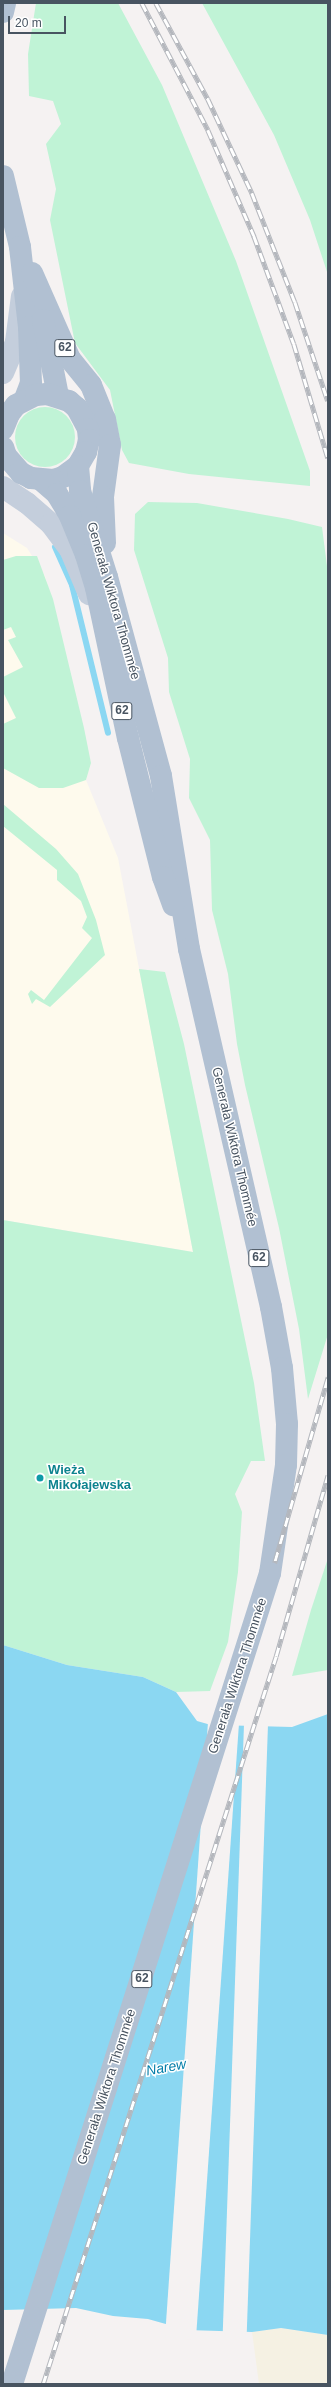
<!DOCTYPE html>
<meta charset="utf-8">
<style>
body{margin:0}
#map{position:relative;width:331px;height:2387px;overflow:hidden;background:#f5f2f2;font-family:Helvetica,sans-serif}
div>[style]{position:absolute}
.commercial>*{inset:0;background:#fefaed}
.green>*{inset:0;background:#c0f3d6}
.round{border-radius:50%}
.sand>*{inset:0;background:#f5f1e3}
.water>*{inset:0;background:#8bd7f2}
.pier>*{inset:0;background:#f5f2f2;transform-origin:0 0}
.stream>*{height:6px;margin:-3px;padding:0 3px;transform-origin:3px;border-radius:3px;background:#8bd7f2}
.secondary>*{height:22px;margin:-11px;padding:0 11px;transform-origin:11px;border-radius:11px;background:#c4cedc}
.primary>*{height:22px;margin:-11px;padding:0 11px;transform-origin:11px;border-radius:11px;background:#b1c0d2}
.rail>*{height:4.5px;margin-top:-2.25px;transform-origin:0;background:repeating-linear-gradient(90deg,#fff 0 9px,#b4b7bd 0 18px);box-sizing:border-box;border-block:1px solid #b4b7bd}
.primary-bridge>*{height:22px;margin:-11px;padding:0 11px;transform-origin:11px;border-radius:11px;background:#b1c0d2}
.dots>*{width:11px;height:11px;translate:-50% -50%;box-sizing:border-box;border:2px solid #fff;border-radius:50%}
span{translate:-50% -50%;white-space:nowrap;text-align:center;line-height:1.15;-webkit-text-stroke:3px #fff;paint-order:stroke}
.shield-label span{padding:1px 3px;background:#fff;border:1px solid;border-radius:3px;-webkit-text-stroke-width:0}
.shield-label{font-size:12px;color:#485461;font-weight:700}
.street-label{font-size:13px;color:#485461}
.culture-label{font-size:13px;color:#0d838f;font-weight:700}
.left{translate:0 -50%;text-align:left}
.water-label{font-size:14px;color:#047ea9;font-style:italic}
.frame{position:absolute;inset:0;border:4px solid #485461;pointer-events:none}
.scale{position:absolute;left:8px;top:16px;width:58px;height:18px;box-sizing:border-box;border:2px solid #485461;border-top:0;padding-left:5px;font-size:12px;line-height:14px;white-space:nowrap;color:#485461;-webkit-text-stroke:3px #fff;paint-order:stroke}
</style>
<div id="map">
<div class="commercial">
<div style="clip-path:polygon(3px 533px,27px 548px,45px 576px,91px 763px,86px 780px,118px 858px,193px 1252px,3px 1220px)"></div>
</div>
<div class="green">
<div style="clip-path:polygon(36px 3px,118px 3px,162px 85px,236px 261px,310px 471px,310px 486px,189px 474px,129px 463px,122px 450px,110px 390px,75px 343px,50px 220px,56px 189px,46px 144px,61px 124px,53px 101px,29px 96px,28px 54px)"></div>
<div style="clip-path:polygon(202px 3px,328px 3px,328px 275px,310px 220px,274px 135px)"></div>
<div class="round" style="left:15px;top:407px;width:60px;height:60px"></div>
<div style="clip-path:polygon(148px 502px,197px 503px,288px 519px,322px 527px,328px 574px,328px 1334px,308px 1399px,299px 1329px,279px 1228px,245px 1085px,237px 1044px,228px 974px,212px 910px,210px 840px,189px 798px,190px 759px,169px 692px,168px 658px,134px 550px,135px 514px)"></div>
<div style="clip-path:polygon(16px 556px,37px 556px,53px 599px,84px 728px,91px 763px,86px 780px,63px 788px,39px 788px,3px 768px,3px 724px,16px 718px,3px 692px,3px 677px,23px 667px,8px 640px,16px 637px,11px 627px,3px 630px,3px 560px)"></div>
<div style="clip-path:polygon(3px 804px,56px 849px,78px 874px,96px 920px,105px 955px,50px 1007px,36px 999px,32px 1004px,28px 994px,31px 990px,44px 1000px,92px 938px,82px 928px,87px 917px,81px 901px,57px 880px,57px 870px,3px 826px)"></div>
<div style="clip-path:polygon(139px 969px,165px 972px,184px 1044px,254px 1383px,265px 1461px,251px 1461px,235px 1494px,242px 1512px,238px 1572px,228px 1642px,210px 1691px,176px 1692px,143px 1677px,67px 1665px,3px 1645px,3px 1220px,193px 1252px)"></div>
<div style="clip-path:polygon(328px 1558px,328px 1670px,292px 1676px,311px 1610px)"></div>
</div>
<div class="sand">
<div style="clip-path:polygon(281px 2328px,328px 2335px,328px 2384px,259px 2384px,252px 2332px)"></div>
</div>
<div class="water">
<div style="clip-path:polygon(3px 1645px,67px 1665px,143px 1677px,176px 1692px,197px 1721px,211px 1725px,292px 1727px,328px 1714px,328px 2335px,281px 2328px,252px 2332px,187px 2330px,148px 2319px,113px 2316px,76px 2308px,3px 2310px)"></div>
</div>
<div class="pier">
<div style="left:208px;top:1722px;width:31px;height:617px;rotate:4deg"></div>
<div style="left:244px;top:1724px;width:24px;height:615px;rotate:2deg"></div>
</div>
<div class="stream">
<div style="left:55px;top:547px;width:42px;rotate:65.9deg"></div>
<div style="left:72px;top:585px;width:152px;rotate:76.3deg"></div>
</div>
<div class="secondary">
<div style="left:3px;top:373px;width:34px;rotate:-67deg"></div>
<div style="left:16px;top:342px;width:46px;rotate:-82.6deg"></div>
<div style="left:3px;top:487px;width:29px;rotate:34deg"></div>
<div style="left:27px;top:503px;width:32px;rotate:41deg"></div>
<div style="left:51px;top:524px;width:31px;rotate:53deg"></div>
<div style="left:70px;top:549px;width:49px;rotate:67.1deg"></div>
</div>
<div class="primary">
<div style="left:3px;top:12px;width:9px;rotate:-77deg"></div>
<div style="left:3px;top:176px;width:73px;rotate:76.5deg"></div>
<div style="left:20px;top:247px;width:81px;rotate:83.6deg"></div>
<div style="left:29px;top:327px;width:56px;rotate:88deg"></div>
<div style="left:31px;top:383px;width:17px;rotate:111deg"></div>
<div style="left:32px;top:273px;width:94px;rotate:66.2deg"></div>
<div style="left:70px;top:359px;width:33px;rotate:51deg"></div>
<div style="left:91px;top:385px;width:37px;rotate:68deg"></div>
<div style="left:105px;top:419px;width:26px;rotate:79deg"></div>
<div style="left:110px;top:445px;width:52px;rotate:97.7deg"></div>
<div style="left:103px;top:497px;width:46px;rotate:87.5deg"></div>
<div style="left:43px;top:320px;width:77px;rotate:78.8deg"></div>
<div style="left:3px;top:429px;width:16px;rotate:-68deg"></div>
<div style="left:9px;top:414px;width:11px;rotate:-52deg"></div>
<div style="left:16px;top:405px;width:22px;rotate:-27deg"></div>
<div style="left:36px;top:395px;width:11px;rotate:-5deg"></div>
<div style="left:47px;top:394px;width:23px;rotate:18deg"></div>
<div style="left:69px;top:401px;width:11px;rotate:41deg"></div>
<div style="left:77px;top:408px;width:24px;rotate:62deg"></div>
<div style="left:88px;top:429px;width:11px;rotate:85deg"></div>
<div style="left:89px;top:440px;width:12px;rotate:104deg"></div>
<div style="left:86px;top:452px;width:16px;rotate:120deg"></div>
<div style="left:78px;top:466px;width:19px;rotate:144deg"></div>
<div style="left:63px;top:477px;width:10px;rotate:163deg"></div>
<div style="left:53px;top:480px;width:22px;rotate:-175deg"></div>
<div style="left:31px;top:478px;width:11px;rotate:-153deg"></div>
<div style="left:21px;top:473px;width:23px;rotate:-131deg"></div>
<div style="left:6px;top:456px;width:9px;rotate:-108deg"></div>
<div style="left:78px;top:466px;width:25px;rotate:85deg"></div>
<div style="left:80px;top:491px;width:90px;rotate:72.6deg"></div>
<div style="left:107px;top:577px;width:206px;rotate:74.8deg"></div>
<div style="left:161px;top:776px;width:175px;rotate:80.8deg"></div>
<div style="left:189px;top:949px;width:367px;rotate:77.1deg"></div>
<div style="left:271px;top:1307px;width:62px;rotate:79.8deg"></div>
<div style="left:282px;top:1368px;width:56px;rotate:84.9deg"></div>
<div style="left:287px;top:1424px;width:41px;rotate:91.4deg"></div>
<div style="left:286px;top:1465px;width:109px;rotate:98.4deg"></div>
<div style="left:41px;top:480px;width:21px;rotate:41deg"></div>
<div style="left:57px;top:494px;width:26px;rotate:59deg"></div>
<div style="left:70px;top:516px;width:42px;rotate:67.7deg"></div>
<div style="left:86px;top:555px;width:34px;rotate:73deg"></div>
<div style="left:96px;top:588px;width:153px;rotate:78deg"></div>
<div style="left:128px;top:738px;width:143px;rotate:75.9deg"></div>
<div style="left:163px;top:877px;width:30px;rotate:70deg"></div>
</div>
<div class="rail">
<div style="left:142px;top:3px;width:143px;rotate:62.5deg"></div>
<div style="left:208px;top:130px;width:116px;rotate:66.5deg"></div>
<div style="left:254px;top:236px;width:115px;rotate:69.7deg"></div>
<div style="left:294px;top:344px;width:119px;rotate:73.4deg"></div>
<div style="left:156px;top:3px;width:109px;rotate:61.6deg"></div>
<div style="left:208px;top:99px;width:104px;rotate:64.9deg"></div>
<div style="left:252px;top:193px;width:117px;rotate:68.5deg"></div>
<div style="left:295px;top:302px;width:104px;rotate:71.6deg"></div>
<div style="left:12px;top:2384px;width:846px;rotate:-72.25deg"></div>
<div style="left:270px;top:1578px;width:209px;rotate:-73.9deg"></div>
<div style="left:43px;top:2384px;width:764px;rotate:-72.25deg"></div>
<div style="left:276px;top:1656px;width:188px;rotate:-74deg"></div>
</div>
<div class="primary-bridge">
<div style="left:12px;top:2384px;width:851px;rotate:-72.35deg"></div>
</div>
<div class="dots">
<div style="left:40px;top:1478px;background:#0f9aa8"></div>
</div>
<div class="shield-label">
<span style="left:65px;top:348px">62</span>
<span style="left:122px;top:711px">62</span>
<span style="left:259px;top:1258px">62</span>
<span style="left:142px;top:1979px">62</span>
</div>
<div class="street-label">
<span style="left:113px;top:601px;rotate:74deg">Generała Wiktora Thommée</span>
<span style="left:234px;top:1147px;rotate:77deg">Generała Wiktora Thommée</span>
<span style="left:238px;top:1676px;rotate:-72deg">Generała Wiktora Thommée</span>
<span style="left:107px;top:2087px;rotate:-72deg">Generała Wiktora Thommée</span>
</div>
<div class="culture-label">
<span class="left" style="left:48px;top:1478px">Wieża<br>Mikołajewska</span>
</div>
<div class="water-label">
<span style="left:166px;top:2067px;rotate:-10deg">Narew</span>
</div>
<div class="frame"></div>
<div class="scale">20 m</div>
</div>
